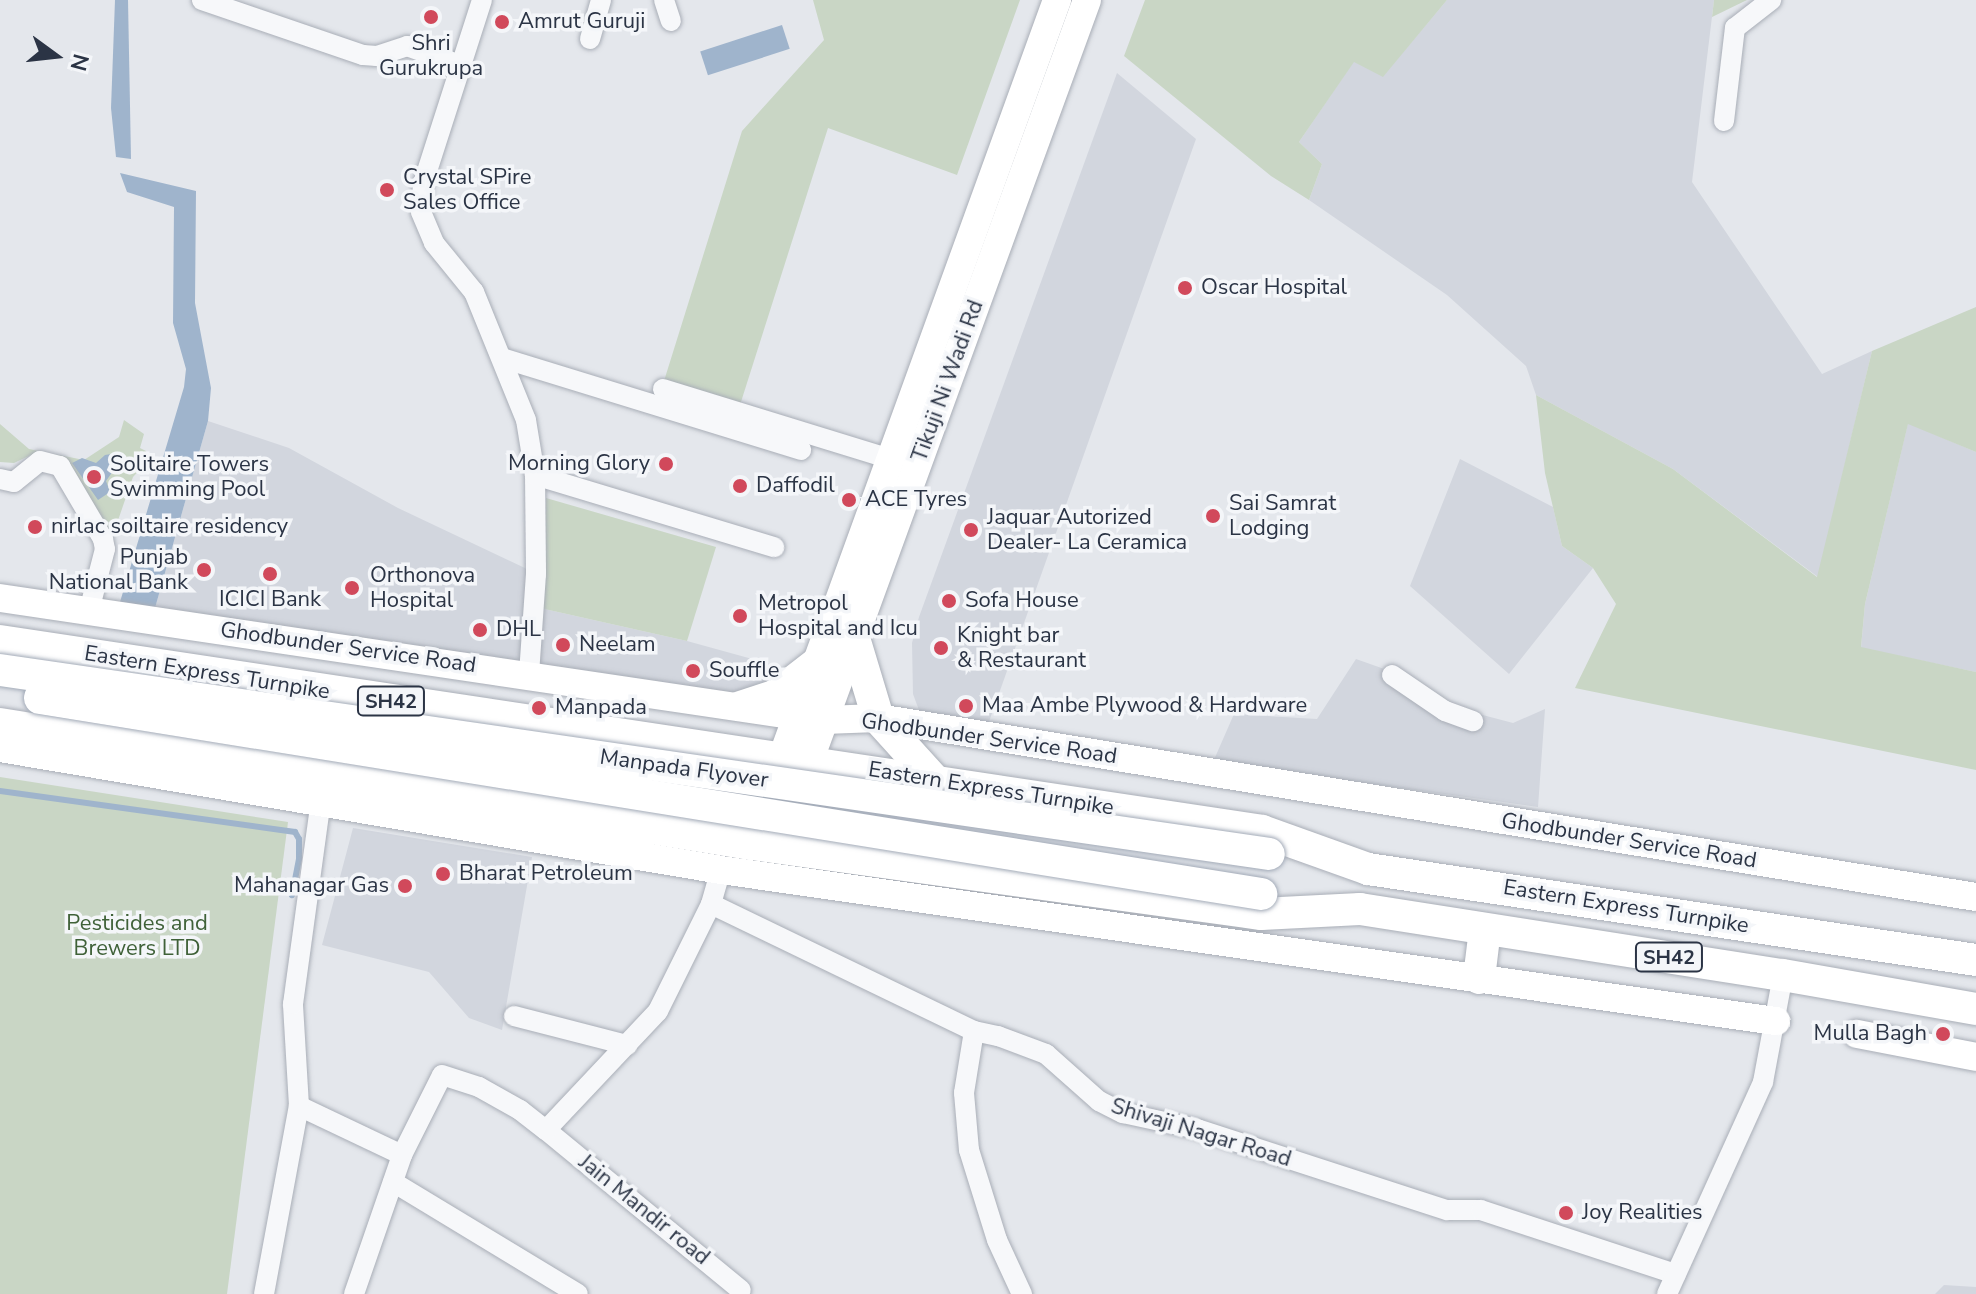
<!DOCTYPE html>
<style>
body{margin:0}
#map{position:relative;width:1976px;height:1294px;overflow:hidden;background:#e4e7ec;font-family:"Nunito Sans",sans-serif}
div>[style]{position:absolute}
.built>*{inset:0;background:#d2d6de}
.green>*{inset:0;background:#c9d6c5}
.water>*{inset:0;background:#9fb4cc;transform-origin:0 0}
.stream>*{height:6px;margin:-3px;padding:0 3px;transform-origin:3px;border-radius:3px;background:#9fb4cc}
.roads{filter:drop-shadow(0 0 2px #a9aeb7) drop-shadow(0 0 2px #a9aeb7)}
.street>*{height:20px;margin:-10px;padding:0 10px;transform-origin:10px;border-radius:10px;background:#f7f8fa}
.secondary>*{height:28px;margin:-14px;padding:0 14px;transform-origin:14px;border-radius:14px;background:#fff}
.primary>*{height:32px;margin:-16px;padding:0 16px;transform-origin:16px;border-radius:16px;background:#fff}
.bridges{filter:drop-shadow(0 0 2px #a3abb8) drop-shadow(0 0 2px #a3abb8)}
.primary-bridge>*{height:32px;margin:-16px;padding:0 16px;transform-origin:16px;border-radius:16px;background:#fff}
.dots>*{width:22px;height:22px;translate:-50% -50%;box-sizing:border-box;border:4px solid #f4f6f9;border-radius:50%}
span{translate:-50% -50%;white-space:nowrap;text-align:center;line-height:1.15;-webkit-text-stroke:7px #f4f6f9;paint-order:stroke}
.shield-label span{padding:2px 6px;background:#f4f6f9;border:2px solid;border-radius:6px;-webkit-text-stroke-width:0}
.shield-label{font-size:20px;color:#2b3445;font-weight:700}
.poi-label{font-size:22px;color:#2b3445}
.left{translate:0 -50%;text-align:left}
.right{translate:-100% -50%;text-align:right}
.street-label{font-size:22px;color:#2b3445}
.park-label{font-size:22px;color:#3f6138}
.north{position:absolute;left:16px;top:16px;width:80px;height:80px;-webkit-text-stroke:6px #f4f6f9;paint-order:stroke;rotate:105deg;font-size:22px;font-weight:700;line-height:32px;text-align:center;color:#2b3445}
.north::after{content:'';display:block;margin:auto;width:28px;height:36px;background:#2b3445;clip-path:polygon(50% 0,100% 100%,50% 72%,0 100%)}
</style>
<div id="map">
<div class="built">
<div style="clip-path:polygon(1447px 0,1714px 0,1692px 182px,1822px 374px,1872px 351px,1818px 577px,1673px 469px,1536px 395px,1526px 366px,1447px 295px,1309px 200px,1322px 164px,1299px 142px,1354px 61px,1383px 76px)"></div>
<div style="clip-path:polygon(1117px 73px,1196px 139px,986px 730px,923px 721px,913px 694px,912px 643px,919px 617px)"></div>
<div style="clip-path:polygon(208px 421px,289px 448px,398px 508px,527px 569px,522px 666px,155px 608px)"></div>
<div style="clip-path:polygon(1908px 423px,1976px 452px,1976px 672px,1861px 648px,1865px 604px)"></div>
<div style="clip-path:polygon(1460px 459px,1553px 507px,1562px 546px,1593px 568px,1509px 674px,1410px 586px)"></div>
<div style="clip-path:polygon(540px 608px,687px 641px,799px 672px,740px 702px,532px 670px)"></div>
<div style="clip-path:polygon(1356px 659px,1404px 676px,1460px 709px,1513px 723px,1545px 709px,1538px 807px,1213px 762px,1234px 714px,1317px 719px)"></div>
<div style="clip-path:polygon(353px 828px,532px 857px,502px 1030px,469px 1018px,429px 972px,322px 945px)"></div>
<div style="clip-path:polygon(1944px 1285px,1976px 1287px,1976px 1294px,1935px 1294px)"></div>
</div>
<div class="green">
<div style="clip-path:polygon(813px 0,1020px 0,957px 175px,828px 128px,740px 405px,664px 381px,742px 131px,824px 40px)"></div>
<div style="clip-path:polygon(1145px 0,1447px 0,1383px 77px,1354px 62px,1299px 142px,1322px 164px,1309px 200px,1271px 176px,1124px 56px)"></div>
<div style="clip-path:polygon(1714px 0,1747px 0,1712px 17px)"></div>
<div style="clip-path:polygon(1976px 307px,1976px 452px,1908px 424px,1865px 604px,1861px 647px,1976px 672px,1976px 770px,1575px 688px,1616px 604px,1593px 568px,1562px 546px,1545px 473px,1536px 395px,1673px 469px,1817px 577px,1872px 351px)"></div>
<div style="clip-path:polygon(124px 420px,144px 434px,140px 448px,146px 451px,144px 465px,133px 477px,115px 529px,102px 527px,56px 459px,31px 455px,14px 463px,0 462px,0 424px,29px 449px,84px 460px,119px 437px)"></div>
<div style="clip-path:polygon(546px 498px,716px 547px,687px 641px,540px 608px)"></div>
<div style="clip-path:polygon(0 777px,288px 822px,227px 1294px,0 1294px)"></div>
</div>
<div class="water">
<div style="clip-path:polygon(115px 0,128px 0,131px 159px,116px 157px,111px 108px)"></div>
<div style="left:782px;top:25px;width:25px;height:86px;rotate:72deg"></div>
<div style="clip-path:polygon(120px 173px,196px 191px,195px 303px,211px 388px,208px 421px,155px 608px,120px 602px,184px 387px,186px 369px,173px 323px,174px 207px,127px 192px)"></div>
<div style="clip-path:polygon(117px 453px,118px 464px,106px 481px,110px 492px,98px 500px,72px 463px,82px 458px,96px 463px,105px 455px)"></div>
</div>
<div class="stream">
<div style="left:0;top:791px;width:298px;rotate:7.9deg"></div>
<div style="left:295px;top:832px;width:8px;rotate:60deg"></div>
<div style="left:299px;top:839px;width:20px;rotate:90deg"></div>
<div style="left:299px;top:859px;width:37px;rotate:101deg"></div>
</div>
<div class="roads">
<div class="street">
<div style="left:202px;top:0;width:170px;rotate:18.9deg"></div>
<div style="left:363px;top:55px;width:14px;rotate:4deg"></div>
<div style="left:377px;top:56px;width:32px;rotate:-18deg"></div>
<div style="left:407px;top:46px;width:56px;rotate:19.7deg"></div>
<div style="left:482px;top:0;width:193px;rotate:107.8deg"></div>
<div style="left:423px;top:184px;width:28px;rotate:94deg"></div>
<div style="left:421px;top:212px;width:34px;rotate:67deg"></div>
<div style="left:434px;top:243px;width:63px;rotate:50.8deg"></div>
<div style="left:474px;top:292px;width:138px;rotate:67.9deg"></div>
<div style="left:526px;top:420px;width:56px;rotate:80.7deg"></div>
<div style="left:535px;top:475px;width:99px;rotate:89.4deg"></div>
<div style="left:536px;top:574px;width:100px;rotate:94deg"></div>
<div style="left:664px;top:0;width:22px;rotate:72deg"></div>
<div style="left:590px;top:39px;width:41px;rotate:-74.2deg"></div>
<div style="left:1724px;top:121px;width:94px;rotate:-83.3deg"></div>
<div style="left:1735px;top:28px;width:46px;rotate:-37.9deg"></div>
<div style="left:502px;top:358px;width:313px;rotate:17.1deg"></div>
<div style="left:663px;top:389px;width:238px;rotate:17.1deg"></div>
<div style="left:535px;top:475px;width:250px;rotate:16.8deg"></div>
<div style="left:0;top:479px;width:14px;rotate:12deg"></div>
<div style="left:14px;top:482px;width:33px;rotate:-39deg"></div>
<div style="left:40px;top:461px;width:21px;rotate:14deg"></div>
<div style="left:60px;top:466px;width:85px;rotate:59.5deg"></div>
<div style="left:103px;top:539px;width:10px;rotate:79deg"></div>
<div style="left:105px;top:549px;width:64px;rotate:104.5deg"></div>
<div style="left:1392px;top:675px;width:64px;rotate:34.2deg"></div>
<div style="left:1445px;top:711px;width:30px;rotate:20deg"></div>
<div style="left:711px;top:904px;width:292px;rotate:25.8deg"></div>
<div style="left:974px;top:1031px;width:25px;rotate:12deg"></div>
<div style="left:998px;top:1036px;width:51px;rotate:20.6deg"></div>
<div style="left:1046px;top:1054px;width:71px;rotate:41.6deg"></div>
<div style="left:1099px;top:1101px;width:27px;rotate:27deg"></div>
<div style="left:1123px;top:1113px;width:76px;rotate:12.2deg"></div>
<div style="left:1197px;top:1129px;width:263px;rotate:18deg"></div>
<div style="left:1447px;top:1210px;width:34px"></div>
<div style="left:1481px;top:1210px;width:205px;rotate:18.2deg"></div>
<div style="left:514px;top:1016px;width:117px;rotate:14.4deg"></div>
<div style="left:974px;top:1031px;width:63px;rotate:99.2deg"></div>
<div style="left:964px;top:1093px;width:57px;rotate:85deg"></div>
<div style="left:969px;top:1150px;width:94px;rotate:72.7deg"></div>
<div style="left:997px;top:1240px;width:60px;rotate:65.2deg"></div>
<div style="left:299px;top:1106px;width:114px;rotate:25.4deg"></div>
<div style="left:546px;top:1130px;width:252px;rotate:39.4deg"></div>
<div style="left:393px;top:1182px;width:216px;rotate:31.2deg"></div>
<div style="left:264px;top:1294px;width:191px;rotate:-79.5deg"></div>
<div style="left:299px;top:1106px;width:102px;rotate:-93.4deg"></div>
<div style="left:293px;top:1004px;width:206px;rotate:-82.2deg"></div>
<div style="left:354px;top:1294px;width:147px;rotate:-70.9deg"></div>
<div style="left:402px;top:1155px;width:89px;rotate:-63.4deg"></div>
<div style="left:442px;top:1075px;width:39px;rotate:18deg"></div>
<div style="left:479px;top:1087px;width:47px;rotate:29.3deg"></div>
<div style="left:520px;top:1110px;width:33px;rotate:38deg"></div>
<div style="left:546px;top:1130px;width:163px;rotate:-46.7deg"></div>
<div style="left:658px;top:1011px;width:119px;rotate:-63.6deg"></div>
<div style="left:711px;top:904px;width:35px;rotate:-74deg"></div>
<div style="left:1667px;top:1294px;width:233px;rotate:-65.6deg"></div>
<div style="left:1763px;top:1082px;width:109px;rotate:-79.4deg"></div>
</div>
<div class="secondary">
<div style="left:0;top:598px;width:833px;rotate:8.42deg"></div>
<div style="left:824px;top:720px;width:54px;rotate:-2.1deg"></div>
<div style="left:878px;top:718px;width:1112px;rotate:9.26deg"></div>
<div style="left:740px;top:705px;width:36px;rotate:-18deg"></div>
<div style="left:774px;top:694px;width:51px;rotate:-37.8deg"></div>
<div style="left:0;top:748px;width:731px;rotate:9.6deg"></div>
<div style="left:721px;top:870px;width:1066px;rotate:8.15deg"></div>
<div style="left:775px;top:777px;width:827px;rotate:-70.05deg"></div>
<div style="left:802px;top:781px;width:831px;rotate:-69.95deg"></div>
<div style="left:1857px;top:1034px;width:121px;rotate:10.9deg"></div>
</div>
<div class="primary">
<div style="left:854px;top:638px;width:84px;rotate:73.3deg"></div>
<div style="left:878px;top:718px;width:84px;rotate:47.9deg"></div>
<div style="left:0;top:641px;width:1276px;rotate:8.56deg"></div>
<div style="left:1262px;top:831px;width:113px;rotate:19.7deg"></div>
<div style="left:1368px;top:869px;width:615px;rotate:8.51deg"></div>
<div style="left:0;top:724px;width:761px;rotate:9.08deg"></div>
<div style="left:751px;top:844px;width:515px;rotate:7.82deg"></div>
<div style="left:1261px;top:914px;width:99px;rotate:-2.9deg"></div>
<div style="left:1360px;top:909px;width:428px;rotate:8.9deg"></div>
<div style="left:1783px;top:975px;width:196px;rotate:10deg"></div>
<div style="left:1479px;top:978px;width:49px;rotate:-83deg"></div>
</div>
</div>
<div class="bridges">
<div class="primary-bridge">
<div style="left:0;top:670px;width:1282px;rotate:8.25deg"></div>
<div style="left:40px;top:698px;width:1237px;rotate:9.12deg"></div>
</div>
</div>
<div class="dots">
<div style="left:431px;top:17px;background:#d1495b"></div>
<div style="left:502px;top:22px;background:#d1495b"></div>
<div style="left:387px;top:190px;background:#d1495b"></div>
<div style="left:1185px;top:288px;background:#d1495b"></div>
<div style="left:666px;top:464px;background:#d1495b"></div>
<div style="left:94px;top:477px;background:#d1495b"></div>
<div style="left:740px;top:486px;background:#d1495b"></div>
<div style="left:849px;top:500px;background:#d1495b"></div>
<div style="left:1213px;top:516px;background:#d1495b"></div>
<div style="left:35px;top:527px;background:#d1495b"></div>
<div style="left:971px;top:530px;background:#d1495b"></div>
<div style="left:204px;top:570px;background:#d1495b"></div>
<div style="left:270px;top:574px;background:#d1495b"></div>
<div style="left:352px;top:588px;background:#d1495b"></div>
<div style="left:949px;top:601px;background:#d1495b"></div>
<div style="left:740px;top:616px;background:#d1495b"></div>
<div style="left:480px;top:630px;background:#d1495b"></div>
<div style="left:563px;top:645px;background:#d1495b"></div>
<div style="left:941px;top:648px;background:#d1495b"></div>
<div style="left:693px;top:671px;background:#d1495b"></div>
<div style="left:966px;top:706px;background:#d1495b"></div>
<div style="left:539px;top:708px;background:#d1495b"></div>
<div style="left:443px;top:874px;background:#d1495b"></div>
<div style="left:405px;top:886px;background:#d1495b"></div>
<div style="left:1943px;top:1034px;background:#d1495b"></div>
<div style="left:1566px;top:1213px;background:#d1495b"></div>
</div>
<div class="shield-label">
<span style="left:391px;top:701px">SH42</span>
<span style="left:1669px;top:957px">SH42</span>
</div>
<div class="poi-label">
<span class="left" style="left:518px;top:22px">Amrut Guruji</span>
<span style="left:431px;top:56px">Shri<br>Gurukrupa</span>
<span class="left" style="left:403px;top:190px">Crystal SPire<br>Sales Office</span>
<span class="left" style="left:1201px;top:288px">Oscar Hospital</span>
<span class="left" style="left:110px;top:477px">Solitaire Towers<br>Swimming Pool</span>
<span class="right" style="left:650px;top:464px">Morning Glory</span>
<span class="left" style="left:756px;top:486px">Daffodil</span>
<span class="left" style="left:865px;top:500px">ACE Tyres</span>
<span class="left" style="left:1229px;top:516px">Sai Samrat<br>Lodging</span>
<span class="left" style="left:987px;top:530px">Jaquar Autorized<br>Dealer- La Ceramica</span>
<span class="left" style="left:51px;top:527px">nirlac soiltaire residency</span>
<span class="right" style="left:188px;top:570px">Punjab<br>National Bank</span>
<span class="left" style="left:370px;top:588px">Orthonova<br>Hospital</span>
<span style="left:270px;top:600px">ICICI Bank</span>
<span class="left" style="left:965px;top:601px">Sofa House</span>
<span class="left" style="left:758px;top:616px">Metropol<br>Hospital and Icu</span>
<span class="left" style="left:496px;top:630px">DHL</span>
<span class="left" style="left:957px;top:648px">Knight bar<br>&amp; Restaurant</span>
<span class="left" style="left:579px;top:645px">Neelam</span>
<span class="left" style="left:709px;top:671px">Souffle</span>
<span class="left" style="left:982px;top:706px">Maa Ambe Plywood &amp; Hardware</span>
<span class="left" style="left:555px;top:708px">Manpada</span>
<span class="left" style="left:459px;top:874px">Bharat Petroleum</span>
<span class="right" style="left:389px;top:886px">Mahanagar Gas</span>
<span class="right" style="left:1927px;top:1034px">Mulla Bagh</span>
<span class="left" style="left:1582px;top:1213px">Joy Realities</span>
</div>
<div class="street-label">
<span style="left:948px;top:381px;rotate:-70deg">Tikuji Ni Wadi Rd</span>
<span style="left:348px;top:648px;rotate:8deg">Ghodbunder Service Road</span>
<span style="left:207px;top:673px;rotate:9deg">Eastern Express Turnpike</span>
<span style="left:989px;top:739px;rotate:8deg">Ghodbunder Service Road</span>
<span style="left:684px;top:769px;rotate:8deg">Manpada Flyover</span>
<span style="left:991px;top:789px;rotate:9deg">Eastern Express Turnpike</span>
<span style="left:1629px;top:841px;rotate:9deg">Ghodbunder Service Road</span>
<span style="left:1626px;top:907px;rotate:9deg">Eastern Express Turnpike</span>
<span style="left:1201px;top:1133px;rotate:17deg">Shivaji Nagar Road</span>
<span style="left:644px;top:1210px;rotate:39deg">Jain Mandir road</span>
</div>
<div class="park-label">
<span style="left:137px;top:936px">Pesticides and<br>Brewers LTD</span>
</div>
<div class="north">N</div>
</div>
